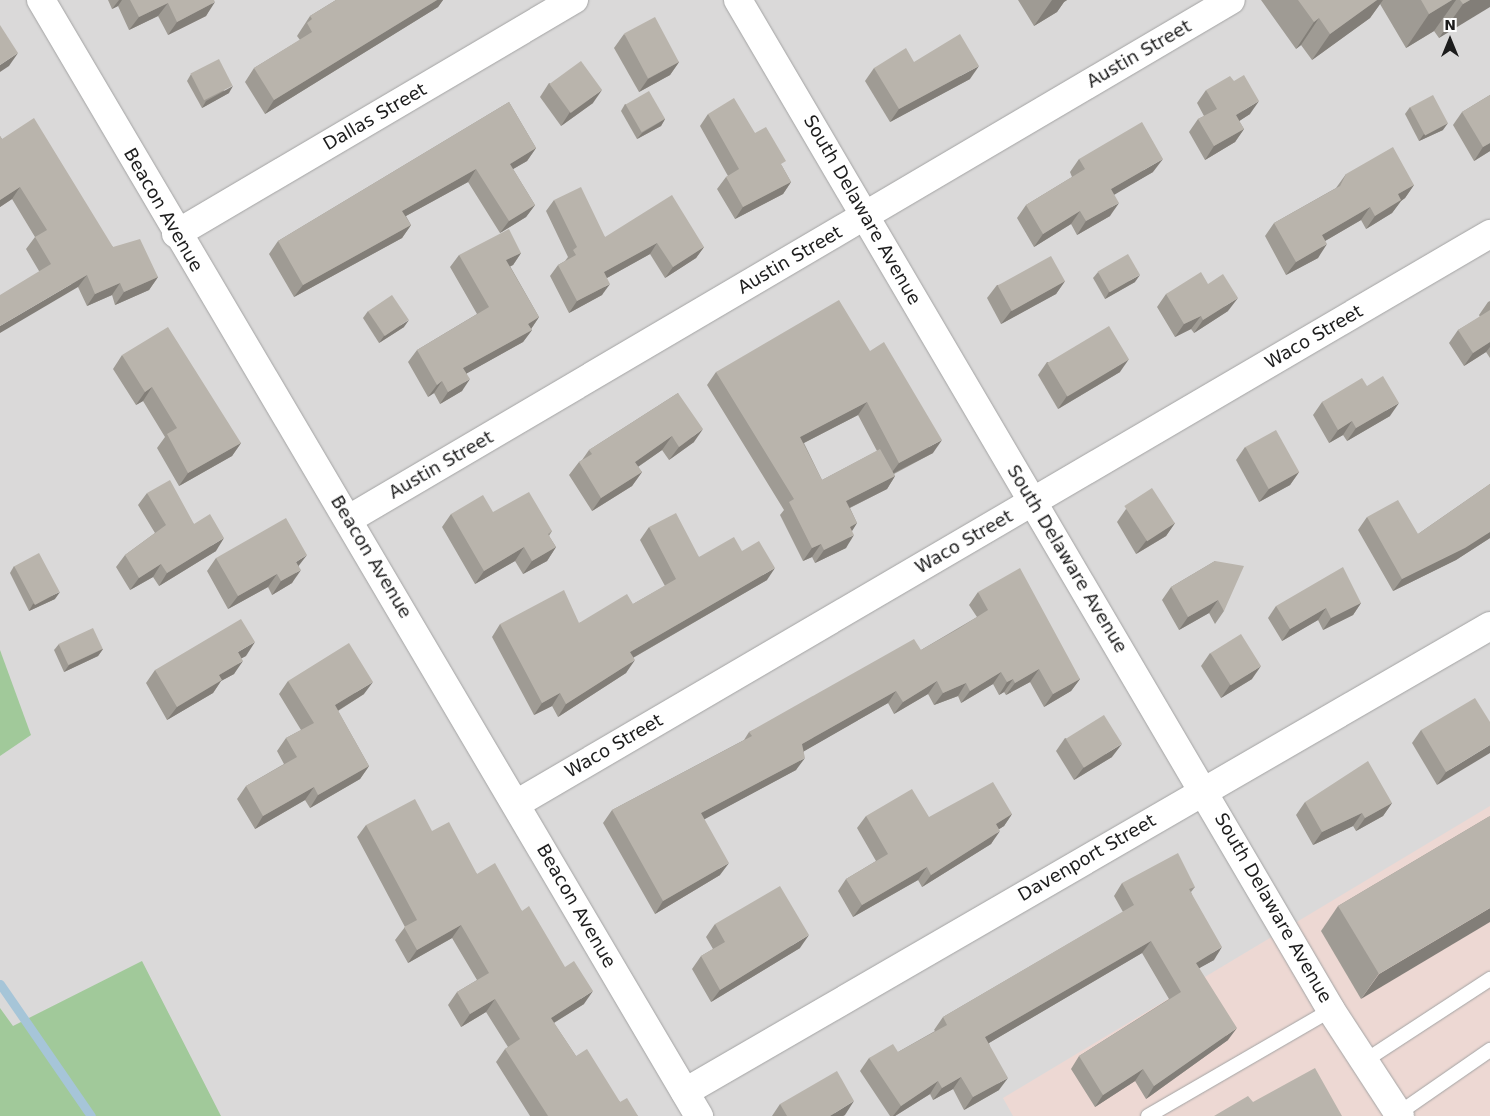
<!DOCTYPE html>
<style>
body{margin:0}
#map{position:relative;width:1490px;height:1116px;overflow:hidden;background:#edebe3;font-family:"DejaVu Sans",sans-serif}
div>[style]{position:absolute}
.residential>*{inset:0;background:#dad9d9}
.commercial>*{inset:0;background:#edd8d3}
.forest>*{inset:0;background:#a1c99a}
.stream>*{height:9px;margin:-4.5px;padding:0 4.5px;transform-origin:4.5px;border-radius:4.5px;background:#a6c5d8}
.roads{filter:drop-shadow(0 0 1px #a3a3a3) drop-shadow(0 0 1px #a3a3a3)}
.service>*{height:14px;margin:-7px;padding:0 7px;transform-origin:7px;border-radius:7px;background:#fff}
.minor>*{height:28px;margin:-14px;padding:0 14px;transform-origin:14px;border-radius:14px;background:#fff}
.tertiary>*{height:28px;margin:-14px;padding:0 14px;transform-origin:14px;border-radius:14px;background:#fff}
.wall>*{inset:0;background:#9f9b94}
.shaded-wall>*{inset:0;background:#827e78}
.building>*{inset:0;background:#b9b4ac;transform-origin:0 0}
span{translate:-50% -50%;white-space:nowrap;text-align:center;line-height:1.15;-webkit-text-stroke:4.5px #fff;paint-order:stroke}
.street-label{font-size:18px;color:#1c1c1c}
.north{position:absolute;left:1425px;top:15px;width:50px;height:50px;-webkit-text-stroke:4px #fff;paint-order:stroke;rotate:0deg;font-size:14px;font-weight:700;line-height:20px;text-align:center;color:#1c1c1c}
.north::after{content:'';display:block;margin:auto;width:18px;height:22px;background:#1c1c1c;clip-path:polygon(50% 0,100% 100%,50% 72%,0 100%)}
</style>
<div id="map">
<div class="residential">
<div style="clip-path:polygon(0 0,1490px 0,1490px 814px,1361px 1116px,0 1116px)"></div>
</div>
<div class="commercial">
<div style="clip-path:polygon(1490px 806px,1490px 1116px,1013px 1116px,1003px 1098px)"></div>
</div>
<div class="forest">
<div style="clip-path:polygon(0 650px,31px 735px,0 756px)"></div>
<div style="clip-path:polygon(142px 961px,221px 1116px,0 1116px,0 1008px,13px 1026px)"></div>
</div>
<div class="stream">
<div style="left:0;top:984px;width:160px;rotate:55.4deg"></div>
</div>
<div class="roads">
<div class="service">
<div style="left:1363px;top:1062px;width:152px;rotate:-33.2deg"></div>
<div style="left:1399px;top:1113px;width:111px;rotate:-34.7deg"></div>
<div style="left:1148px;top:1116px;width:211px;rotate:-30.1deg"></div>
</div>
<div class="minor">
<div style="left:41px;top:0;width:1296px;rotate:59.48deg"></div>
<div style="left:176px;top:234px;width:462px;rotate:-30.5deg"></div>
<div style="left:349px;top:519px;width:1023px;rotate:-30.47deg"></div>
<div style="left:516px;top:804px;width:1129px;rotate:-30.34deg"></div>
<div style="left:685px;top:1092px;width:930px;rotate:-30.07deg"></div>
</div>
<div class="tertiary">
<div style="left:738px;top:0;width:1171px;rotate:59.58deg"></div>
<div style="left:1331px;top:1010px;width:126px;rotate:56.9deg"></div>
</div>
</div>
<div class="wall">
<div style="clip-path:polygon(108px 0,214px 0,206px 16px,168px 35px,158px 16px,129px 30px,118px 6px,112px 9px)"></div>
<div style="clip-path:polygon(336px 0,443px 0,438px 7px,265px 114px,245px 82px,254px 68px,300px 40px,297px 36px,310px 16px)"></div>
<div style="clip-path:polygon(1018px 0,1067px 0,1064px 2px,1057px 12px,1034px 26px)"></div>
<div style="clip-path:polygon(1261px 0,1490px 0,1439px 38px,1434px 31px,1406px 48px,1380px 4px,1370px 18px,1312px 60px,1301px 45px,1296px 49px)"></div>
<div style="clip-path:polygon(624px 34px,679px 62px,670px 75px,639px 92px,614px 48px)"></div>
<div style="clip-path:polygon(914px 62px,970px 79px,890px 122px,865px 81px,874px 68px)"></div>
<div style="clip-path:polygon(191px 74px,229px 93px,202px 108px,187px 81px)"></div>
<div style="clip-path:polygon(549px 83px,593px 103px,561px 126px,540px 97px)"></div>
<div style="clip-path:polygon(1206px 90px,1250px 114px,1239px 121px,1244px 129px,1235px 142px,1205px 160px,1189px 132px,1198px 119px,1204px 116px,1197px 103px)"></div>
<div style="clip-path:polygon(1490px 95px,1490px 151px,1474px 161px,1453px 125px,1462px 112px)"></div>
<div style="clip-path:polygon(509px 102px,536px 148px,527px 161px,513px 169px,535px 205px,526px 217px,500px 233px,468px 182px,406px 216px,411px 225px,402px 238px,294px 297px,269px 254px,278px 241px)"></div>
<div style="clip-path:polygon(625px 104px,665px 119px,661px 126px,637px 139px,621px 111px)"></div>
<div style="clip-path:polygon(1410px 107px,1443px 130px,1419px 141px,1405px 114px)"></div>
<div style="clip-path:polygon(708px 114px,755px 133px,782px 166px,791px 182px,783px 194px,735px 219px,717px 189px,726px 177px,728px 176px,700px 126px)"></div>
<div style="clip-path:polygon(0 136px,2px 139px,113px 247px,158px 277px,149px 290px,115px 305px,112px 295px,87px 306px,78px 287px,39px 271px,26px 249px,35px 237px,12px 199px,0 207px)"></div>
<div style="clip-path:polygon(1079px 159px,1153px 172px,1114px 194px,1110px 216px,1077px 235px,1071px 224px,1034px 247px,1017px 218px,1026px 205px,1072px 177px,1070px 172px)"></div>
<div style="clip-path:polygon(1346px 174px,1414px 185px,1405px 198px,1401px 201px,1392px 213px,1366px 229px,1361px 220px,1325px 241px,1318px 258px,1286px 275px,1265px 236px,1274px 223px,1336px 188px)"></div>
<div style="clip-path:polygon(554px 200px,605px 237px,704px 247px,696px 258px,665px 278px,650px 254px,607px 278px,602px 295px,569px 313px,550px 276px,558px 265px,565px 261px,568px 257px,546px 211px)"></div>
<div style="clip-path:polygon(521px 253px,513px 265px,510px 266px,539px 317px,531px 329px,532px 330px,523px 342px,467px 373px,462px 391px,440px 404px,434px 393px,428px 397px,408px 362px,417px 350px,477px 314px,450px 267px,459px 255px)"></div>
<div style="clip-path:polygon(1098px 272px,1135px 282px,1105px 299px,1093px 278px)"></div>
<div style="clip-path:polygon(1065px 281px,1056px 294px,1001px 324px,987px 298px,997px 285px)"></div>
<div style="clip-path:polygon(1208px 284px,1228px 311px,1194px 333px,1191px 329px,1175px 337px,1157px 307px,1166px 294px)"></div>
<div style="clip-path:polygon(1490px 301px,1490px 358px,1486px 352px,1464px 366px,1449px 343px,1458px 330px,1480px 317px,1479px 315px,1488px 302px)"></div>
<div style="clip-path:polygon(368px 311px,404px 327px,379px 343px,363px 318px)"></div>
<div style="clip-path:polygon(evenodd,870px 351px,933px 453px,894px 474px,895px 476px,887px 489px,850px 508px,857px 523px,852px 530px,846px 548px,815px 563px,812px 557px,803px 561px,780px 515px,784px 510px,707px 385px,716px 372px,870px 351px,858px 415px,877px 451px,822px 480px,804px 443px,858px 415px)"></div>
<div style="clip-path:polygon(122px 355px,241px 443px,232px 456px,179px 486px,157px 448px,165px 437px,143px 401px,136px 405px,113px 369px)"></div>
<div style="clip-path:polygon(1047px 362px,1120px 372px,1058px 409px,1038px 375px)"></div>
<div style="clip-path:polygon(1367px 386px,1390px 416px,1347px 441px,1343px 435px,1329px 443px,1313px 415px,1322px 402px)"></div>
<div style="clip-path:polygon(678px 393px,694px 442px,669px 460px,662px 450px,638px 467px,642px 472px,632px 486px,592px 511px,569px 475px,579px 462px,582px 460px,589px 450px)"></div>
<div style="clip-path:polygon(1245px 447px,1299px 472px,1290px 485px,1259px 502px,1236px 460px)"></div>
<div style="clip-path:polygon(1490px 484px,1490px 538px,1456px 560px,1393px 591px,1358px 530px,1367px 517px,1418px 534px)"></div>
<div style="clip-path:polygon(147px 493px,194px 524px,216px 551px,159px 586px,153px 577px,130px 590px,116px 567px,125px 555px,155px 533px,138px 505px)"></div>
<div style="clip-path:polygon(1126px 509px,1175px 523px,1166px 536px,1136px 554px,1117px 522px)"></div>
<div style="clip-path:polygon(493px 512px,552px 531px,549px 536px,556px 547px,547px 561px,523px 574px,515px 561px,475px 584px,442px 527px,451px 514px)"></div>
<div style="clip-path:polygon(649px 527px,699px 557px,742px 551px,767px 580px,633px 658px,626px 673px,558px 717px,552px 706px,534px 715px,492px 637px,500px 624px,579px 623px,633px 604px,665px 586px,640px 540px)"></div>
<div style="clip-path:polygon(216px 558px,299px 566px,292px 583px,272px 595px,268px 587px,228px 609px,207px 571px)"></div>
<div style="clip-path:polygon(1215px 561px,1224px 611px,1215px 624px,1209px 613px,1179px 630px,1162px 600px,1171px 587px)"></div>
<div style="clip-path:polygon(14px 566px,55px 599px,29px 611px,10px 573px)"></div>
<div style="clip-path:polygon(978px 592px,1080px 679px,1071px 691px,1044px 707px,1030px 682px,1006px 695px,1004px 692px,999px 695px,993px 684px,961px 703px,958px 696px,934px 705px,928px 694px,894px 714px,888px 703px,804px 751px,796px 770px,704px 819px,720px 875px,655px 914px,603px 823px,612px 810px,744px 740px,749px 732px,921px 650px,977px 617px,969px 605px)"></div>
<div style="clip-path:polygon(1361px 603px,1353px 615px,1323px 630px,1318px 620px,1282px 641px,1268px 618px,1276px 606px)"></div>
<div style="clip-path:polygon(59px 644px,103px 649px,98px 656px,64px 672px,54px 650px)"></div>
<div style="clip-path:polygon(1210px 653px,1252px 679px,1221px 698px,1201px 666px)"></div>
<div style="clip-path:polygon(246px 656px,241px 658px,234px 674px,221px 681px,213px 693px,167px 720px,146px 683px,155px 670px)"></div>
<div style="clip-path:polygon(288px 681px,364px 694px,338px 711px,369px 766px,360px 779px,310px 808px,305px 800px,255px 829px,237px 799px,246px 786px,284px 764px,277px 751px,286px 738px,301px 730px,279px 694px)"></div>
<div style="clip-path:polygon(1490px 722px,1437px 785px,1412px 743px,1421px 730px)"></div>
<div style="clip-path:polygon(1065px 738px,1112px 757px,1074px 780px,1056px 751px)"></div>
<div style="clip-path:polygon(1305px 802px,1392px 803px,1383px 816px,1356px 831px,1353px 826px,1313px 845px,1296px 815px)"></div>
<div style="clip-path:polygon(1012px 814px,1004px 826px,999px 829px,991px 844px,922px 887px,918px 880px,853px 917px,838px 891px,846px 879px,876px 861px,857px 828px,866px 816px,929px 817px)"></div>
<div style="clip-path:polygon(1490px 816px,1361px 999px,1321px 931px,1338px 906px)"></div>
<div style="clip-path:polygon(366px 825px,432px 831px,477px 874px,522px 911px,584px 1004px,554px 1023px,576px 1056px,620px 1102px,638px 1116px,530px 1116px,496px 1062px,505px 1049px,508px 1047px,486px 1012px,461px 1027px,448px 1005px,457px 992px,477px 980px,452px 938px,408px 963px,395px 940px,405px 927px,357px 837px)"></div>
<div style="clip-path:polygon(1122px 883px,1195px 887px,1191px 892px,1214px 960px,1199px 968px,1228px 1040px,1146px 1099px,1135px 1081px,1095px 1107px,1071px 1069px,1079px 1056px,1169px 999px,1142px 953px,989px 1043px,999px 1090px,964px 1110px,953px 1089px,933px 1100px,930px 1094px,895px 1116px,890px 1116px,860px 1071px,869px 1058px,898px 1052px,935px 1031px,934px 1030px,943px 1017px,1123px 912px,1114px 896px)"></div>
<div style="clip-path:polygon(715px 924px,800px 948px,711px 1002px,692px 969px,701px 956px,713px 949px,706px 937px)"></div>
<div style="clip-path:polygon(780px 1104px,845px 1115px,843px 1116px,772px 1116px)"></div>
</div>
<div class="shaded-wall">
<div style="clip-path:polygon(119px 0,122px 0,118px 6px,112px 9px)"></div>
<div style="clip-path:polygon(437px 0,443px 0,438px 7px,265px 114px,274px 100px)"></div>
<div style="clip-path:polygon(1052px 0,1067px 0,1064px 2px,1057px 12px,1034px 26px)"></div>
<div style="clip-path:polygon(1377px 0,1383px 0,1370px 18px,1312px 60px,1330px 34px)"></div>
<div style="clip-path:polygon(1452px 0,1456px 0,1434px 31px,1406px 48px,1429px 14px)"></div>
<div style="clip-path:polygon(1470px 0,1490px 0,1490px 7px,1439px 38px,1463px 4px)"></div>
<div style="clip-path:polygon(215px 2px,206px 16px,168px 35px,177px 22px)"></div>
<div style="clip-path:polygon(168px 3px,158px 16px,129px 30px,139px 17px)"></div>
<div style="clip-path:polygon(1319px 18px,1301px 45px,1296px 49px,1314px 22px)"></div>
<div style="clip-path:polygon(18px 53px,9px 66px,0 72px,0 65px)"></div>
<div style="clip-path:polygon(679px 62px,670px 75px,639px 92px,648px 79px)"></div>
<div style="clip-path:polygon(979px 66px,970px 79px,890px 122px,899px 109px)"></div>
<div style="clip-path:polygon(233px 86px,229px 93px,202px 108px,206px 101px)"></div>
<div style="clip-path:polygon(602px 90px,593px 103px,561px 126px,570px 112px)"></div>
<div style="clip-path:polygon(1259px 101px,1250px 114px,1227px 129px,1236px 115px)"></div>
<div style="clip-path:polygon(665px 119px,661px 126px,637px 139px,642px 133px)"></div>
<div style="clip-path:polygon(1448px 123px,1443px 130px,1419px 141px,1424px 134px)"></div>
<div style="clip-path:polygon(1244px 129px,1235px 142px,1205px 160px,1214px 146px)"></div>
<div style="clip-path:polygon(1490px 143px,1490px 151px,1474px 161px,1483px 147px)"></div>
<div style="clip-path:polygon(536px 148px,527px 161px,501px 176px,510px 164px)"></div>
<div style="clip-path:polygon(1163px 159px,1153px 172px,1102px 202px,1111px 189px)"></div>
<div style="clip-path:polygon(476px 169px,468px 182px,393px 223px,402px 211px)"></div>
<div style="clip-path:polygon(791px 182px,783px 194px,735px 219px,743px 207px)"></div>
<div style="clip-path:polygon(1414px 185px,1405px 198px,1401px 201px,1392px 213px,1366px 229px,1375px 216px,1398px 194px)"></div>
<div style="clip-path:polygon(20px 187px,12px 199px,0 207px,0 200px)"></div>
<div style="clip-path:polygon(1119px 203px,1110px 216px,1077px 235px,1086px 221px)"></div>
<div style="clip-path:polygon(535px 205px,526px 217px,500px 233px,509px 221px)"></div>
<div style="clip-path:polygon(1370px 207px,1361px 220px,1313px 248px,1322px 235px)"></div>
<div style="clip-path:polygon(1080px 211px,1071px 224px,1034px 247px,1043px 234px)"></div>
<div style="clip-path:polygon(411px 225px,402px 238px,294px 297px,303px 285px)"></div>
<div style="clip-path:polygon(657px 243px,650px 254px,596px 284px,604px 272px)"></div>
<div style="clip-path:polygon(1327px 244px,1318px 258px,1286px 275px,1296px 262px)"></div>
<div style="clip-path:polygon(704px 247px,696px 258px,665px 278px,673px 267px)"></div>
<div style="clip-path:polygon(521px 253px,513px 265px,498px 273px,506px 260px)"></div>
<div style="clip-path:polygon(87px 275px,78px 287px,0 333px,0 326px)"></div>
<div style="clip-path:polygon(1140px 275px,1135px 282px,1105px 299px,1109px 292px)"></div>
<div style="clip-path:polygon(158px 277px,149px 290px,115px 305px,124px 292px)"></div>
<div style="clip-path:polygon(1065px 281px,1056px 294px,1001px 324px,1011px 311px)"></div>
<div style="clip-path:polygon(120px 283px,112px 295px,87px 306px,95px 294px)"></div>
<div style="clip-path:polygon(610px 284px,602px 295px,569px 313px,577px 301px)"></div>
<div style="clip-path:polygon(1238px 298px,1228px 311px,1194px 333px,1203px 320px)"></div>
<div style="clip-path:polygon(1201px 316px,1191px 329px,1175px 337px,1184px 324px)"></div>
<div style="clip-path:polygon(539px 317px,531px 329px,528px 324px)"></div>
<div style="clip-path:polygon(409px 320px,404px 327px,379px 343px,384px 336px)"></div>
<div style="clip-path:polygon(532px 330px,523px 342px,455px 380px,463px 368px)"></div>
<div style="clip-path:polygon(1490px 342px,1490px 347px,1486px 352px,1464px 366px,1473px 353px)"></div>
<div style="clip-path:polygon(1129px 359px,1120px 372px,1058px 409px,1067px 396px)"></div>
<div style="clip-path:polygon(470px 379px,462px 391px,440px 404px,448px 392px)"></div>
<div style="clip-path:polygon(442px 381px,434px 393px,428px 397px,437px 385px)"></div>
<div style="clip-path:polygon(152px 387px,143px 401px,136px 405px,145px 392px)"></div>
<div style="clip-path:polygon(867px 402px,858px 415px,792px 449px,800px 437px)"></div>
<div style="clip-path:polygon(1399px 403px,1390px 416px,1347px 441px,1356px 428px)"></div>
<div style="clip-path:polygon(1352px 421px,1343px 435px,1329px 443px,1338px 430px)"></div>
<div style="clip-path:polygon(703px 429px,694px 442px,669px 460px,679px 447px)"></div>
<div style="clip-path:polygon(672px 436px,662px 450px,626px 475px,635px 462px)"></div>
<div style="clip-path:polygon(942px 440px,933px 453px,890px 475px,899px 463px)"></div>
<div style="clip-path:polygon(241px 443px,232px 456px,179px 486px,188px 473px)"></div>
<div style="clip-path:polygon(642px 472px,632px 486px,592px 511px,601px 498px)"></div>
<div style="clip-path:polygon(1299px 472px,1290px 485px,1259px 502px,1269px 489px)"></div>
<div style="clip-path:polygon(895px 476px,887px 489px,837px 514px,846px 501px)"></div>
<div style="clip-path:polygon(857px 523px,849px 536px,850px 527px)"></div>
<div style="clip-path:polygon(1175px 523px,1166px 536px,1136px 554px,1146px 541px)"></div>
<div style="clip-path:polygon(1490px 532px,1490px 538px,1456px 560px,1393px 591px,1402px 579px)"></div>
<div style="clip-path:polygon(854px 535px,846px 548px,815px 563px,824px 550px)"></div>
<div style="clip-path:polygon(224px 538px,216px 551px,159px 586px,167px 573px)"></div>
<div style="clip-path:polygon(821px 544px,812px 557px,803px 561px,812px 548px)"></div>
<div style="clip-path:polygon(524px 547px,515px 561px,475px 584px,484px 571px)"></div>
<div style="clip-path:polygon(556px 547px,547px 561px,523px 574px,532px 561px)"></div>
<div style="clip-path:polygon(307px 555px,297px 568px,296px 562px)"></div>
<div style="clip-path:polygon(161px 564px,153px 577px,130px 590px,139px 578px)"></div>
<div style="clip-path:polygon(775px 568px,767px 580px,622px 664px,630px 652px)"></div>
<div style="clip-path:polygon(301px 570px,292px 583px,272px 595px,281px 581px)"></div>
<div style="clip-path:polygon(277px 574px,268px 587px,228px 609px,238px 596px)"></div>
<div style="clip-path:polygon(60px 592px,55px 599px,29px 611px,33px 604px)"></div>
<div style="clip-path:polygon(1218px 600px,1209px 613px,1179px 630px,1188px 617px)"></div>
<div style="clip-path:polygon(1361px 603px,1353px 615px,1323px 630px,1331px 618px)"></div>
<div style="clip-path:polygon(1326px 608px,1318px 620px,1282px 641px,1290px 629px)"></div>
<div style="clip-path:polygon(255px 642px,246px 656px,229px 665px,238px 652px)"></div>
<div style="clip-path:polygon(103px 649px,98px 656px,64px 672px,69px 665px)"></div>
<div style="clip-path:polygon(635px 660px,626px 673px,558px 717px,566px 704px)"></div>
<div style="clip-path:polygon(243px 661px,234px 674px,221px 681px,213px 693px,167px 720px,177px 707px,219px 675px)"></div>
<div style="clip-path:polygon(1261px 666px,1252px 679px,1221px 698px,1230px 685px)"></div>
<div style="clip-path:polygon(1039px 669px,1030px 682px,1006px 695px,1015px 683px)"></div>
<div style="clip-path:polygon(1001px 672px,993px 684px,961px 703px,970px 691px)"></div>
<div style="clip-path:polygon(1013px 679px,1004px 692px,999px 695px,1007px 682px)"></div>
<div style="clip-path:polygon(1080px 679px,1071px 691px,1044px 707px,1053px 694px)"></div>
<div style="clip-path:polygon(937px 681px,928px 694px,894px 714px,903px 702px)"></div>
<div style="clip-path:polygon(373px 682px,364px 694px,326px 718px,335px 705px)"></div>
<div style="clip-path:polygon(966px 683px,958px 696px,934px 705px,943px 693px)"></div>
<div style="clip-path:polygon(896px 691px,888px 703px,794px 757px,802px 744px)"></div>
<div style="clip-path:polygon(560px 693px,552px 706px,534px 715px,542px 703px)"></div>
<div style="clip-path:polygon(1122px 744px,1112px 757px,1074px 780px,1084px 767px)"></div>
<div style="clip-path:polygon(1490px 745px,1490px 753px,1437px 785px,1446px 772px)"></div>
<div style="clip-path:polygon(805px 758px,796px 770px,692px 826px,701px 813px)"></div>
<div style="clip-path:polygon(369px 766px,360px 779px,310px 808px,318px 795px)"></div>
<div style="clip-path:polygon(314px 787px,305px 800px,255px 829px,263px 816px)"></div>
<div style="clip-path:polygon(1392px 803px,1383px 816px,1356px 831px,1365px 818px)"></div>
<div style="clip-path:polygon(1362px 813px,1353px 826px,1313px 845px,1322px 832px)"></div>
<div style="clip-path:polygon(1012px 814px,1004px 826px,987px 837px,996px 824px)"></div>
<div style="clip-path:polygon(1000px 831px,991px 844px,922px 887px,931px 875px)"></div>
<div style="clip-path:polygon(729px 863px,720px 875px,655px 914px,663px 901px)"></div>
<div style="clip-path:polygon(927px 867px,918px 880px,853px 917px,862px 905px)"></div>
<div style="clip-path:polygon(1490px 908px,1490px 922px,1361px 999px,1379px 974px)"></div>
<div style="clip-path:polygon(461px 925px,452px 938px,408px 963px,417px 950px)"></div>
<div style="clip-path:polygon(809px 935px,800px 948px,711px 1002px,720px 990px)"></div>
<div style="clip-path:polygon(1151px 941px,1142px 953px,977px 1050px,985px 1037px)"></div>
<div style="clip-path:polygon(1222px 947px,1214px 960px,1187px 975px,1196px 963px)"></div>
<div style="clip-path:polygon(593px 991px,584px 1004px,542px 1030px,551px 1018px)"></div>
<div style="clip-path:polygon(495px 999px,486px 1012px,461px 1027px,470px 1014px)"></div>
<div style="clip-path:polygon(1237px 1028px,1228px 1040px,1146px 1099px,1154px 1086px)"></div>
<div style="clip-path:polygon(1143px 1069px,1135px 1081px,1095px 1107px,1103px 1095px)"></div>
<div style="clip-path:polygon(961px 1077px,953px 1089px,933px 1100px,942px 1088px)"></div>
<div style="clip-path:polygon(1008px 1078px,999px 1090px,964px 1110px,973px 1097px)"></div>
<div style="clip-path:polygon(938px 1081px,930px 1094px,895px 1116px,893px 1116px,901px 1106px)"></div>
<div style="clip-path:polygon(854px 1101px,845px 1115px,843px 1116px,830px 1116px)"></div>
</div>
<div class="building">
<div style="clip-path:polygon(130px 0,214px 0,215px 2px,177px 22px,168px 3px,139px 17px)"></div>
<div style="clip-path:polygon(336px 0,437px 0,274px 100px,254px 68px,312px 32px,307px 23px,312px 19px,310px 16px)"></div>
<div style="clip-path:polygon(1298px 0,1377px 0,1330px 34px,1319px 18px,1314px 22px)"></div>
<div style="clip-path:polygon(1421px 0,1452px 0,1429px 14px)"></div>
<div style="clip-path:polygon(1460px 0,1470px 0,1463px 4px)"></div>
<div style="left:655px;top:17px;width:51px;height:35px;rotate:62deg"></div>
<div style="clip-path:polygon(0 25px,18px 53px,0 65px)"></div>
<div style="clip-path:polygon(960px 34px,979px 66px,899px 109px,874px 68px,906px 48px,914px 62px)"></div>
<div style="left:219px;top:59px;width:30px;height:32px;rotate:63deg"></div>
<div style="left:581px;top:61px;width:36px;height:39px;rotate:54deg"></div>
<div style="clip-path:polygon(1244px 75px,1259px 101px,1236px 115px,1244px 129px,1214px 146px,1198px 119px,1217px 109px,1206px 90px,1230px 76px,1234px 81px)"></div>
<div style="left:649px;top:91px;width:32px;height:27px;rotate:60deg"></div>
<div style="left:1433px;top:95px;width:32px;height:26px;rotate:62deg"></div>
<div style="clip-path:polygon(1490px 95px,1490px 143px,1483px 147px,1462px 112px)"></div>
<div style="clip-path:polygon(734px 98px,755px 133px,766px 127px,786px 161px,781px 164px,791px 182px,743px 207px,726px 177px,739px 169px,708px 114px)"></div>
<div style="clip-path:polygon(509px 102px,536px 148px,510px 164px,535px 205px,509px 221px,476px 169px,402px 211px,411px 225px,303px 285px,278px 241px)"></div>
<div style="clip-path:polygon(34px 118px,113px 247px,140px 239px,158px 277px,124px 292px,120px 283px,95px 294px,87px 275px,0 326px,0 295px,51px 264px,35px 237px,47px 230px,20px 187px,0 200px,0 136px,2px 139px)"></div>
<div style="clip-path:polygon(1142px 122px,1163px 159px,1111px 189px,1119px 203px,1086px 221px,1080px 211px,1043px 234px,1026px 205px,1085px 169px,1079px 159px)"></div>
<div style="clip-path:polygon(1393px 147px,1414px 185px,1398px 194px,1401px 200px,1375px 216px,1370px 207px,1322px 235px,1327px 244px,1296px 262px,1274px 223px,1340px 186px,1346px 174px)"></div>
<div style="clip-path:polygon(581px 187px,605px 237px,672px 195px,704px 247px,673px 267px,657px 243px,604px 272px,610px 284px,577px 301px,558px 265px,576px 255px,573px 250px,577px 247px,554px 200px)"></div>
<div style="clip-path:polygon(509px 229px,521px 253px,506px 260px,539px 317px,528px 324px,532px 330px,463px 368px,470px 379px,448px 392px,442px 381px,437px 385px,417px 350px,489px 307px,459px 255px)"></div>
<div style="left:1128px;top:254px;width:24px;height:35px;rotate:60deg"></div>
<div style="left:1051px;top:256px;width:29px;height:61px;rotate:61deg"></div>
<div style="clip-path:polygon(1201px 272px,1208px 284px,1223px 274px,1238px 298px,1203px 320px,1201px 316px,1184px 324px,1166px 294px)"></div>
<div style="left:392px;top:295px;width:30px;height:29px;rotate:56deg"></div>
<div style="clip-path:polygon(839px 300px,870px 351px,884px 342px,942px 440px,899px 463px,867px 402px,800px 437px,822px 480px,880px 449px,895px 476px,846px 501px,857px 523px,850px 527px,854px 535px,824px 550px,821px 544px,812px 548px,789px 502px,794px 499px,716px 372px)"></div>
<div style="clip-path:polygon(1490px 310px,1490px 342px,1473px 353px,1458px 330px)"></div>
<div style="left:1109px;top:326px;width:39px;height:72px;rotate:59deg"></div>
<div style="clip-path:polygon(168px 327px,241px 443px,188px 473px,167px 434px,177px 428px,152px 387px,145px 392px,122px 355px)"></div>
<div style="clip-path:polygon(1383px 376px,1399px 403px,1356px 428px,1352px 421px,1338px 430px,1322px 402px,1362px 378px,1367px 386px)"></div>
<div style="clip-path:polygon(678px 393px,703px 429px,679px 447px,672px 436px,635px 462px,642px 472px,601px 498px,579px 462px,592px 454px,589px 450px)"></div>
<div style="left:1276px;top:430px;width:48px;height:35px;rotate:61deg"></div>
<div style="clip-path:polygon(170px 480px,194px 524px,210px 514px,224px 538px,167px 573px,161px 564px,139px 578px,125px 555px,166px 525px,147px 493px)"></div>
<div style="clip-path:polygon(1490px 484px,1490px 532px,1465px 548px,1402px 579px,1367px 517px,1398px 500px,1418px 534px)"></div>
<div style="left:1152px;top:488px;width:42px;height:33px;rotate:57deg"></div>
<div style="clip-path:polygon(529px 492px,552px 531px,548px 534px,556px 547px,532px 561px,524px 547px,484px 571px,451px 514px,483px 495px,493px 512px)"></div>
<div style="clip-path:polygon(676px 513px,699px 557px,734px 537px,742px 551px,759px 541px,775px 568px,630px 652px,635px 660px,566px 704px,560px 693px,542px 703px,500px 624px,564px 590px,579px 623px,627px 594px,633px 604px,676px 579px,649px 527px)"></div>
<div style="clip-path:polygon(286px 518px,307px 555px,296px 562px,301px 570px,281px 581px,277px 574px,238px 596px,216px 558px)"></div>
<div style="left:39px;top:553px;width:44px;height:28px;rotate:62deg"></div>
<div style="clip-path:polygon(1215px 561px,1244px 566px,1224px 611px,1218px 600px,1188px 617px,1171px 587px)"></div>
<div style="clip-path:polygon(1343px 567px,1361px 603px,1331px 618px,1326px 608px,1290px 629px,1276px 606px)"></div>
<div style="clip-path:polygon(1020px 568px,1080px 679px,1053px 694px,1039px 669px,1015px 683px,1013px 679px,1007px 682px,1001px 672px,970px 691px,966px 683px,943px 693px,937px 681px,903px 702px,896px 691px,802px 744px,805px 758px,701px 813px,729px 863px,663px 901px,612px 810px,752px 736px,749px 732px,914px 639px,921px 650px,958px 629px,988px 610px,978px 592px)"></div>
<div style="clip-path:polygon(241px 619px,255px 642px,238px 652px,243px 661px,219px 675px,222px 680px,177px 707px,155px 670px)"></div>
<div style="left:93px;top:628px;width:23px;height:38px;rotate:65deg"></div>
<div style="left:1241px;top:634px;width:38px;height:36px;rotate:58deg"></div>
<div style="clip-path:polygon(349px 643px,373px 682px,335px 705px,369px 766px,318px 795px,314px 787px,263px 816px,246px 786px,297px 757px,286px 738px,314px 723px,288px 681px)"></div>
<div style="clip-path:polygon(1475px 698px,1490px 722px,1490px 745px,1446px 772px,1421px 730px)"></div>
<div style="left:1104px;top:715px;width:34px;height:45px;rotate:58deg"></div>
<div style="clip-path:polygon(1368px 761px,1392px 803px,1365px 818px,1362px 813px,1322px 832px,1305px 802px)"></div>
<div style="clip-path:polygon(993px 782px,1012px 814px,996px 824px,1000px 831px,931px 875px,927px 867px,862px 905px,846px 879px,888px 854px,866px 816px,912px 789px,929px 817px)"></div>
<div style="clip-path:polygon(415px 799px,432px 831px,449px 822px,477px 874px,495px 863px,522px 911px,529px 906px,565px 967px,574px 961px,593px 991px,551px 1018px,576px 1056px,587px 1049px,620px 1102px,627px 1098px,638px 1116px,548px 1116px,505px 1049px,520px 1039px,495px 999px,470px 1014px,457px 992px,489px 973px,461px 925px,417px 950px,404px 927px,417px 920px,366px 825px)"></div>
<div style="clip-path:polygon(1490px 816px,1490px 908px,1379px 974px,1338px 906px)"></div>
<div style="clip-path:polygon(1178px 853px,1195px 887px,1189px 889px,1222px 947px,1196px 963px,1237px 1028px,1154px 1086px,1143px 1069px,1103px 1095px,1079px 1056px,1181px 992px,1151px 941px,985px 1037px,1008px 1078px,973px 1097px,961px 1077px,942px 1088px,938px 1081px,901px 1106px,869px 1058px,893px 1044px,898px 1052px,947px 1025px,943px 1017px,1134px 905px,1122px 883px)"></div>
<div style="clip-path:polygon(780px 886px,809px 935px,720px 990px,701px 956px,725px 942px,715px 924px)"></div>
<div style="clip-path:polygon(1315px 1068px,1342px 1116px,1214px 1116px,1248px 1096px,1253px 1102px)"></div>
<div style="clip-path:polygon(837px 1071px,854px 1101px,830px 1116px,787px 1116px,780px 1104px)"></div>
</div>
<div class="street-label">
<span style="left:1139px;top:54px;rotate:-30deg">Austin Street</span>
<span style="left:375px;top:117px;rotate:-30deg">Dallas Street</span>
<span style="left:163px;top:210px;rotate:60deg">Beacon Avenue</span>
<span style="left:862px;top:210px;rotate:60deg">South Delaware Avenue</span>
<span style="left:790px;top:260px;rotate:-30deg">Austin Street</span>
<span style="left:1314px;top:337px;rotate:-30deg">Waco Street</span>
<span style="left:441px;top:465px;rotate:-30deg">Austin Street</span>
<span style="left:964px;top:542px;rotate:-30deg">Waco Street</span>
<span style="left:371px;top:557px;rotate:59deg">Beacon Avenue</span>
<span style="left:1067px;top:559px;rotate:59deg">South Delaware Avenue</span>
<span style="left:614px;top:746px;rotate:-30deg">Waco Street</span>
<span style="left:1087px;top:858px;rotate:-30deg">Davenport Street</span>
<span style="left:576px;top:906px;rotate:60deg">Beacon Avenue</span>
<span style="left:1273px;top:908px;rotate:60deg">South Delaware Avenue</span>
</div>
<div class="north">N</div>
</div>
